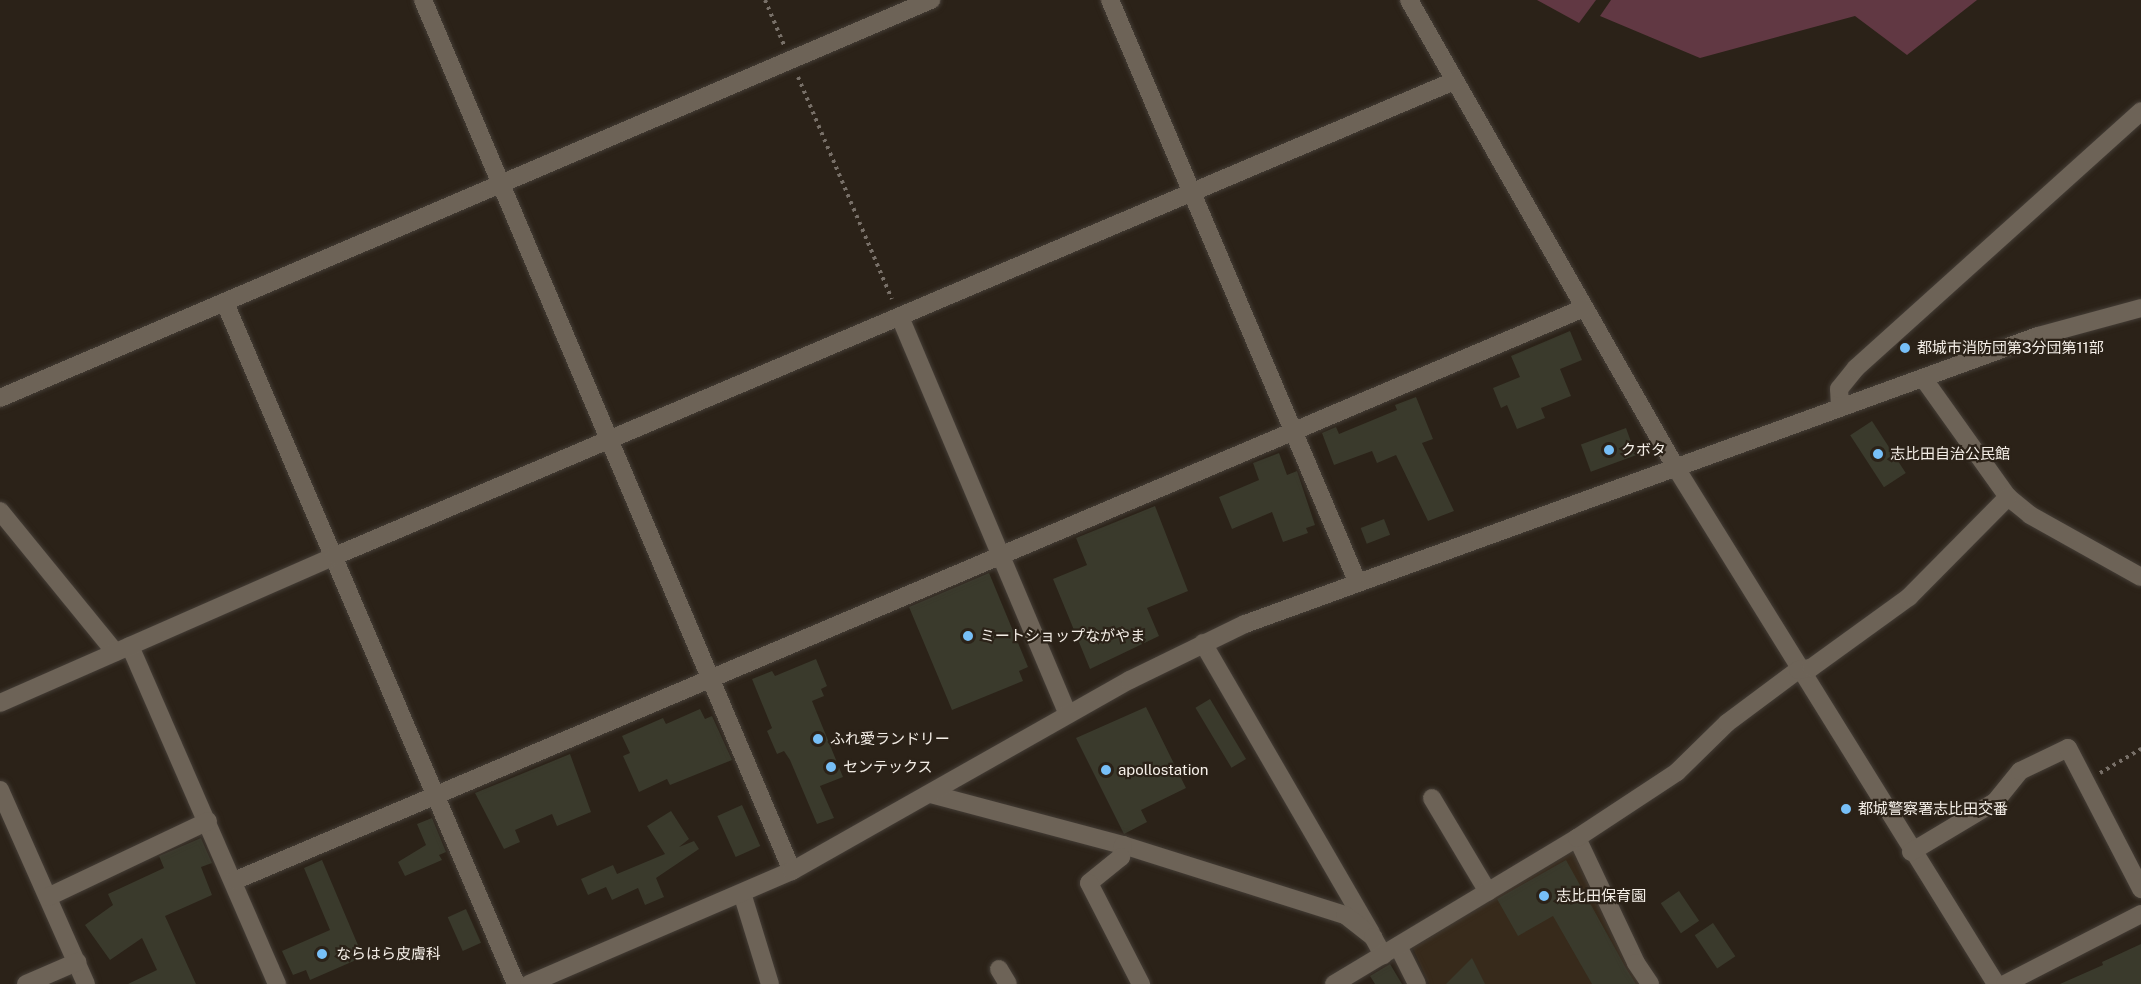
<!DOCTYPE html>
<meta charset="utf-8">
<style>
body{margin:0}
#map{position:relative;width:2141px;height:984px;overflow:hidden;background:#2b2218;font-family:"Public Sans","Noto Sans JP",sans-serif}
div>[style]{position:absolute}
.built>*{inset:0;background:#372a1b}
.green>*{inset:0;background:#613843}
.building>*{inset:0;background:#3a3a2c;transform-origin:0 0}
.path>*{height:4px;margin-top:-2px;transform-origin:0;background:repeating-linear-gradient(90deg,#787068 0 3px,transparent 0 7.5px)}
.roads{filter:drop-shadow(0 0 2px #443d36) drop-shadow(0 0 2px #443d36)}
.minor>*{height:18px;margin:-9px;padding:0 9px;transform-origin:9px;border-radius:9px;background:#6d6357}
.dots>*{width:16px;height:16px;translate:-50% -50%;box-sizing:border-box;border:3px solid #2b2218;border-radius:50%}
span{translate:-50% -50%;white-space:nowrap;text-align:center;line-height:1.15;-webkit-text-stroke:4.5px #2b2218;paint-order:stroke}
.poi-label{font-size:15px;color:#f4eee7}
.left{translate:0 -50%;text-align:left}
</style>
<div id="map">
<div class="built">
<div style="clip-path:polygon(1573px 849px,1643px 984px,1429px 984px,1411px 944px)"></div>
</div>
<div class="green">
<div style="clip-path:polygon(1537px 0,1596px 0,1579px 23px)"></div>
<div style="clip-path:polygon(1611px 0,1977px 0,1907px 55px,1855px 16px,1700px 58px,1600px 16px)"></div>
</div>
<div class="building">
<div style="clip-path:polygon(1570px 331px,1582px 360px,1560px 369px,1571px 396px,1541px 408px,1545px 418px,1517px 429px,1507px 405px,1501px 408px,1493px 388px,1520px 377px,1511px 356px)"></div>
<div style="clip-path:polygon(1416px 397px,1433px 439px,1422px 443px,1454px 511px,1428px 521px,1396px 455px,1377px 463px,1372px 451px,1334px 465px,1322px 433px,1336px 427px,1339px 434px,1397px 410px,1395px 405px)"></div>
<div style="left:1872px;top:421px;width:62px;height:26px;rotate:57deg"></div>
<div style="left:1626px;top:428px;width:29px;height:48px;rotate:70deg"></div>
<div style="clip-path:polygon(1279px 453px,1287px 475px,1297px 471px,1315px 525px,1306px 528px,1308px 533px,1283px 542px,1272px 512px,1232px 529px,1219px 497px,1259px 480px,1253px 463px)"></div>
<div style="clip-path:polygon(1155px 506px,1188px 591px,1147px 608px,1159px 636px,1090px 669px,1053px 579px,1087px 565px,1076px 538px)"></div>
<div style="left:1384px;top:519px;width:17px;height:25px;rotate:69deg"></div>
<div style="clip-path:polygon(989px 573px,1028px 667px,1019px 671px,1023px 681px,952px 710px,909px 607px)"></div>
<div style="clip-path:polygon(816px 659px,827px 686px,821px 689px,824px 696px,812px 701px,843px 777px,820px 786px,834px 818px,817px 824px,790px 760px,784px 751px,777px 754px,767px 731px,772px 728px,752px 679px,772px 671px,775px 676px)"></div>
<div style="left:1210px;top:699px;width:70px;height:17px;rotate:59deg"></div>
<div style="clip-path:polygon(1146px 707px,1186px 788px,1141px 810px,1147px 822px,1124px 834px,1076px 738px)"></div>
<div style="clip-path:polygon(700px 709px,705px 719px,712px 716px,732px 760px,670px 785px,667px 779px,639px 792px,623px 756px,630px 753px,622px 736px,663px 718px,666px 724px)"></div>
<div style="clip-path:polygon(570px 754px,591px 812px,557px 826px,552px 814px,515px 830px,520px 842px,504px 849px,475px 793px)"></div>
<div style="left:742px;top:805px;width:45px;height:27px;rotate:66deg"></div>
<div style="clip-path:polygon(671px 811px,689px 839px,679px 847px,694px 841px,699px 849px,656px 878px,664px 897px,645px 905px,638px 888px,612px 900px,606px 887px,588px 895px,581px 879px,613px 865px,617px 874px,665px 854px,647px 826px)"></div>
<div style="clip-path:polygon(432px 818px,446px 852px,439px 855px,442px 860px,405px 876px,398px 862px,426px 845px,417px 824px)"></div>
<div style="clip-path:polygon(201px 838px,212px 863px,201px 867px,212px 895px,165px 916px,196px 984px,128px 984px,157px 970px,142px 938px,110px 960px,85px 925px,113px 905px,108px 894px,164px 868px,159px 856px)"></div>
<div style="clip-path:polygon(322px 860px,363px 957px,310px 980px,306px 970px,293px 975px,282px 951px,330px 930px,304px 868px)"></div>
<div style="clip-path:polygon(1566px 860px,1626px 968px,1636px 984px,1592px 984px,1553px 916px,1518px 936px,1497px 899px)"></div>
<div style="left:1679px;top:891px;width:36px;height:22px;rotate:56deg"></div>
<div style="left:466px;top:909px;width:37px;height:20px;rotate:66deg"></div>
<div style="left:1713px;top:923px;width:40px;height:22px;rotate:56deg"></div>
<div style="clip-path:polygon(2141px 944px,2141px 984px,2060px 984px,2103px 965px,2102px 962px)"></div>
<div style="clip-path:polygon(1472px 958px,1485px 984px,1446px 984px)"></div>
<div style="clip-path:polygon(1390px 964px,1402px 984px,1375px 984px,1370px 976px)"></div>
</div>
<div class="path">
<div style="left:765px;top:0;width:49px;rotate:67.1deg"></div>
<div style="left:798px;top:77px;width:241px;rotate:67.1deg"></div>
<div style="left:2100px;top:773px;width:48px;rotate:-30.3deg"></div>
</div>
<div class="roads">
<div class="minor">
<div style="left:423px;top:0;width:946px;rotate:67.04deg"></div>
<div style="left:1110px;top:0;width:631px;rotate:66.97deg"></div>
<div style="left:1409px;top:0;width:539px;rotate:60.29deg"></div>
<div style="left:1676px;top:468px;width:607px;rotate:58.19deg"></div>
<div style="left:225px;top:303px;width:741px;rotate:66.86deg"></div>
<div style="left:900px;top:317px;width:431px;rotate:67.1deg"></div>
<div style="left:1923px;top:378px;width:146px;rotate:54.5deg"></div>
<div style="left:2008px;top:497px;width:28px;rotate:39deg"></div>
<div style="left:2030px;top:515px;width:127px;rotate:29.2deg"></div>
<div style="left:0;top:398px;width:1013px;rotate:-23.15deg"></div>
<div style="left:1840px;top:407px;width:18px;rotate:-93deg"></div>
<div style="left:1839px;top:389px;width:27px;rotate:-51deg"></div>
<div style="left:1856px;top:368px;width:384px;rotate:-42deg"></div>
<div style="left:0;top:511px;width:182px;rotate:50.8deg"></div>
<div style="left:1203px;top:643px;width:335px;rotate:59.9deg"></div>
<div style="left:130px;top:646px;width:369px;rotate:66.5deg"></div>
<div style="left:0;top:703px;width:366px;rotate:-23.7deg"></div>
<div style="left:335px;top:556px;width:1216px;rotate:-23deg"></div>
<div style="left:0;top:790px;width:212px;rotate:66.1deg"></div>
<div style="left:931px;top:794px;width:199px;rotate:14.9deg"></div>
<div style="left:1123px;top:845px;width:233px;rotate:17.5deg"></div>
<div style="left:1345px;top:915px;width:36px;rotate:38deg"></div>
<div style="left:1373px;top:937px;width:21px;rotate:61deg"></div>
<div style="left:1432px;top:798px;width:109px;rotate:59.2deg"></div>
<div style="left:1577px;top:838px;width:138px;rotate:64.7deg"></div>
<div style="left:1636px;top:963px;width:25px;rotate:56deg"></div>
<div style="left:1123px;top:845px;width:12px;rotate:99deg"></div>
<div style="left:1121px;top:857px;width:41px;rotate:140.9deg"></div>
<div style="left:1089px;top:883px;width:114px;rotate:62.8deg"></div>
<div style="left:1911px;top:852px;width:98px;rotate:-30.8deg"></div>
<div style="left:1995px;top:802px;width:40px;rotate:-51deg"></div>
<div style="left:2020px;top:771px;width:53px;rotate:-25.6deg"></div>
<div style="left:2068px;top:748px;width:159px;rotate:62.6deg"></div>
<div style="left:234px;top:881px;width:1467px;rotate:-23deg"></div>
<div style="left:742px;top:893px;width:95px;rotate:72.9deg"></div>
<div style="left:48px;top:897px;width:177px;rotate:-25.4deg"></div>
<div style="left:1398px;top:946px;width:42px;rotate:63.4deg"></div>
<div style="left:999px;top:969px;width:17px;rotate:59deg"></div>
<div style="left:26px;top:984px;width:56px;rotate:-23.3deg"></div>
<div style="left:529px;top:984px;width:286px;rotate:-23.3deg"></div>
<div style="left:792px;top:871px;width:388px;rotate:-29.5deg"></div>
<div style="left:1130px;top:680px;width:128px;rotate:-26deg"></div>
<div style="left:1245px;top:624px;width:844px;rotate:-19.96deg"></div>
<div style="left:2038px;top:336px;width:107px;rotate:-15.2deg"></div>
<div style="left:1334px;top:984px;width:283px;rotate:-31deg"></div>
<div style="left:1577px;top:838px;width:120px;rotate:-33.4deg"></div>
<div style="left:1677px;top:772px;width:70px;rotate:-44.4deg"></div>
<div style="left:1727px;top:723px;width:89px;rotate:-36.7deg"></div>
<div style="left:1798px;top:670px;width:13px;rotate:-9deg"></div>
<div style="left:1811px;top:668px;width:121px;rotate:-35.9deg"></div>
<div style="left:1909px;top:597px;width:141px;rotate:-45.3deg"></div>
<div style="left:2005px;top:984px;width:153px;rotate:-27.2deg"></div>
</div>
</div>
<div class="dots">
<div style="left:1905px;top:348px;background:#77bff7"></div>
<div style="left:1609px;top:450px;background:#77bff7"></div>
<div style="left:1878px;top:454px;background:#77bff7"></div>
<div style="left:968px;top:636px;background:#77bff7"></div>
<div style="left:818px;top:739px;background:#77bff7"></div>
<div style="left:831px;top:767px;background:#77bff7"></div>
<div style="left:1106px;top:770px;background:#77bff7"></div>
<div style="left:1846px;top:809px;background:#77bff7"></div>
<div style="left:1544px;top:896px;background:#77bff7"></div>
<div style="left:322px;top:954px;background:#77bff7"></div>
</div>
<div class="poi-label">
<span class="left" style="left:1917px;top:348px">都城市消防団第3分団第11部</span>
<span class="left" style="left:1621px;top:450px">クボタ</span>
<span class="left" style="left:1890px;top:454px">志比田自治公民館</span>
<span class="left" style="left:980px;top:636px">ミートショップながやま</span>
<span class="left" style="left:830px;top:739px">ふれ愛ランドリー</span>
<span class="left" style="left:843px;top:767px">センテックス</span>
<span class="left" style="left:1118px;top:770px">apollostation</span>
<span class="left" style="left:1858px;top:809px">都城警察署志比田交番</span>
<span class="left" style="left:1556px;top:896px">志比田保育園</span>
<span class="left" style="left:336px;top:954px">ならはら皮膚科</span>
</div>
</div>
